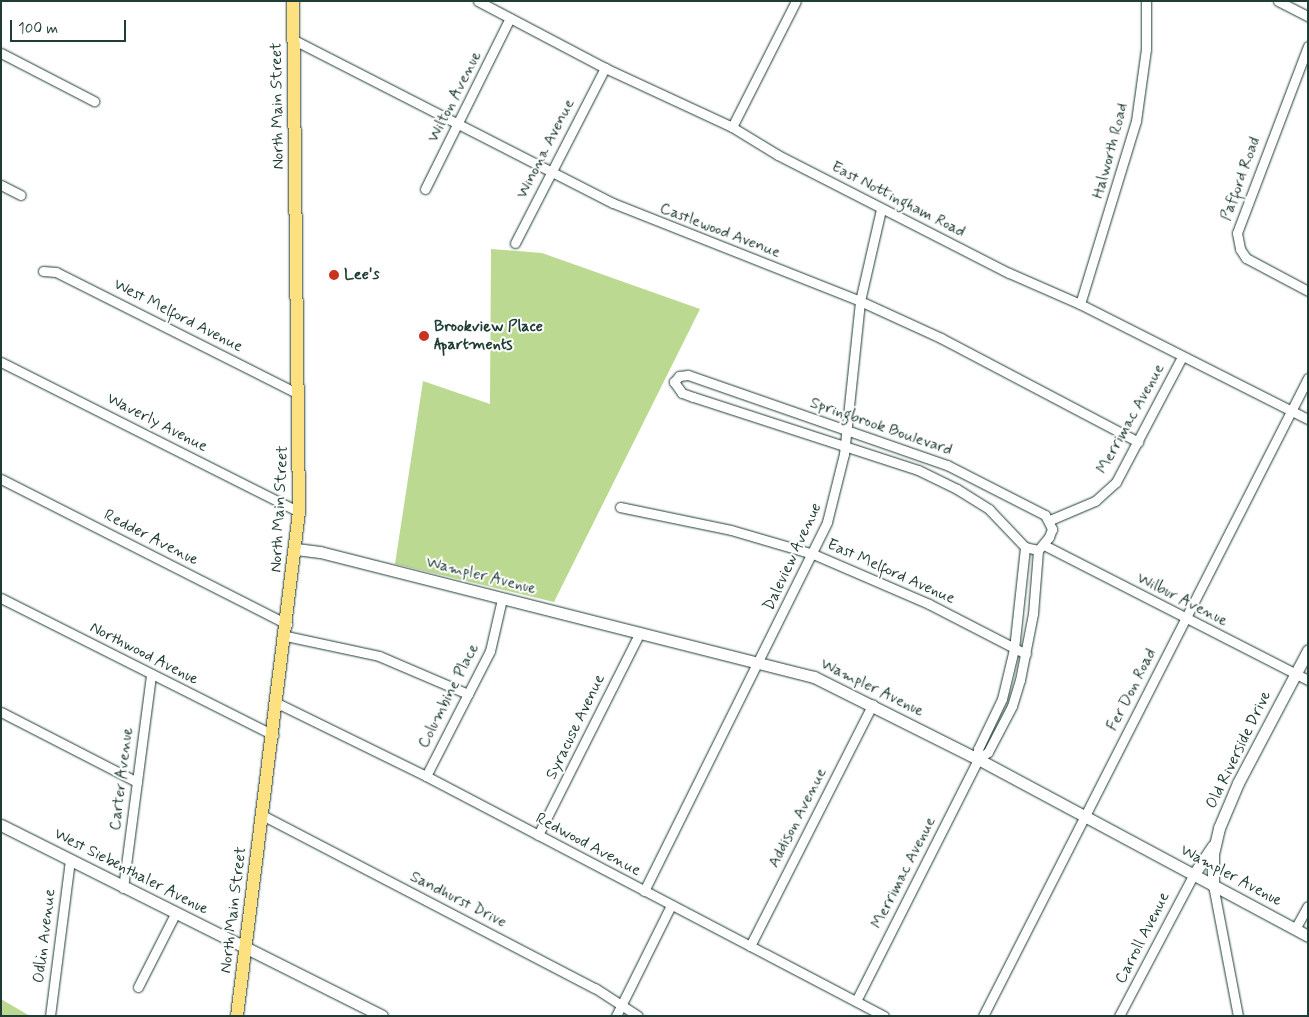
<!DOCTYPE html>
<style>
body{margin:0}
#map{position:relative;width:1309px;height:1017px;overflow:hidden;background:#fff;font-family:Mynerve,sans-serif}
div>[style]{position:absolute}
.green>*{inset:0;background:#bbd991}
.roads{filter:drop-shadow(0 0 1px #1f3d34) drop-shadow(0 0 1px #1f3d34)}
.street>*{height:9px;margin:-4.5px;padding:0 4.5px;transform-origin:4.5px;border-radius:4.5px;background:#fff}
.secondary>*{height:11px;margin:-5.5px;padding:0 5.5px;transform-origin:5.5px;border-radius:5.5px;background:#fff}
.primary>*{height:12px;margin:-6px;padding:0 6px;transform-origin:6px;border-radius:6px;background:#fde080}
.dots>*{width:14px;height:14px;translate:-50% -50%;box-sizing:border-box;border:2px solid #fff;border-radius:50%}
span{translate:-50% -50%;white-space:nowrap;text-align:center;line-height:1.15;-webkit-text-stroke:4px #fff;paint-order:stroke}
.street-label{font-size:16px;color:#1f3d34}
.poi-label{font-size:16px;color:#1f3d34;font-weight:700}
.left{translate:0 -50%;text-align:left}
.frame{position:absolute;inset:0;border:2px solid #1f3d34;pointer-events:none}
.scale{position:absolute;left:10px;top:20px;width:116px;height:22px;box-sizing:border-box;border:2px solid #1f3d34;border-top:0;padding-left:6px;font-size:15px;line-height:18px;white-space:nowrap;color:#1f3d34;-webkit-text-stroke:4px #fff;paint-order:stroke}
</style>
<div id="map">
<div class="green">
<div style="clip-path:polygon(491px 249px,542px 253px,700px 309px,554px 602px,395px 564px,423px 381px,490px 404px)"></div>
<div style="clip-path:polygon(1px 999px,30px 1016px,1px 1016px)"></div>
</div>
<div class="roads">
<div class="street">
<div style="left:478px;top:1px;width:144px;rotate:27.8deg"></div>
<div style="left:605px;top:68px;width:140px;rotate:24.9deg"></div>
<div style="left:732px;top:127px;width:54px;rotate:31.3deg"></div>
<div style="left:778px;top:155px;width:259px;rotate:27.1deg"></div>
<div style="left:1009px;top:273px;width:77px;rotate:23.6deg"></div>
<div style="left:1080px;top:304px;width:255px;rotate:26.8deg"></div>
<div style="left:1278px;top:1px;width:34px;rotate:27deg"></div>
<div style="left:294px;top:40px;width:358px;rotate:27.1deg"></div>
<div style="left:613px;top:203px;width:266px;rotate:21.6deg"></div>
<div style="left:860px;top:301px;width:89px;rotate:24.6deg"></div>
<div style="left:941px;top:338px;width:223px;rotate:27.8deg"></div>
<div style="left:1308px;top:46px;width:200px;rotate:110.8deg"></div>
<div style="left:1237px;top:233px;width:16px;rotate:79deg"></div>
<div style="left:1240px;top:249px;width:11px;rotate:56deg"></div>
<div style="left:1246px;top:258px;width:70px;rotate:28deg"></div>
<div style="left:1px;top:53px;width:105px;rotate:27.3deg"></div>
<div style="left:732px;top:127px;width:141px;rotate:-63.1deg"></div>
<div style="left:1px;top:185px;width:22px;rotate:27deg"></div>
<div style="left:425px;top:189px;width:191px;rotate:-63.6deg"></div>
<div style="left:515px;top:243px;width:197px;rotate:-62.8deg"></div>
<div style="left:43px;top:271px;width:13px;rotate:4deg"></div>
<div style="left:56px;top:272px;width:272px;rotate:26.7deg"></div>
<div style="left:1080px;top:304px;width:191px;rotate:-73deg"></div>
<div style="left:1136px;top:121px;width:73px;rotate:-82.1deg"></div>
<div style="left:1146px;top:49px;width:48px;rotate:-90deg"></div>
<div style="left:1px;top:362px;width:334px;rotate:26.7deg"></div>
<div style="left:688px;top:375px;width:274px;rotate:19.2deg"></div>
<div style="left:947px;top:465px;width:110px;rotate:27deg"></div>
<div style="left:1045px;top:515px;width:16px;rotate:63deg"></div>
<div style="left:1052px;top:529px;width:9px;rotate:111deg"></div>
<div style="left:1049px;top:537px;width:17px;rotate:130deg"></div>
<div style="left:1038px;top:550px;width:13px;rotate:-167deg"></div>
<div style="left:1025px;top:547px;width:52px;rotate:-133.5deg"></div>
<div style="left:989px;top:509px;width:38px;rotate:-148deg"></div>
<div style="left:957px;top:489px;width:43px;rotate:-154deg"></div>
<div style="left:918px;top:470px;width:237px;rotate:-162deg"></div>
<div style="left:693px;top:397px;width:12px;rotate:-160deg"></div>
<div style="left:682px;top:393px;width:14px;rotate:-126deg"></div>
<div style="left:674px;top:382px;width:8px;rotate:-50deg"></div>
<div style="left:679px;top:376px;width:9px;rotate:-6deg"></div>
<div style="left:1px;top:479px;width:321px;rotate:26.9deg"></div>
<div style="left:620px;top:507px;width:113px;rotate:11.7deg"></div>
<div style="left:731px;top:530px;width:85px;rotate:16.3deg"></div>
<div style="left:813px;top:554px;width:126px;rotate:23.3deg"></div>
<div style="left:929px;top:604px;width:109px;rotate:27.3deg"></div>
<div style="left:1050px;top:520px;width:49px;rotate:-22.9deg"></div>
<div style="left:1095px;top:501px;width:28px;rotate:-42deg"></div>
<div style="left:1116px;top:482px;width:141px;rotate:-62.2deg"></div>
<div style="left:1044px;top:545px;width:297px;rotate:27.1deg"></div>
<div style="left:1px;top:598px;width:305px;rotate:26.7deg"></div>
<div style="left:286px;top:636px;width:95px;rotate:12.1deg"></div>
<div style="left:379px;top:656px;width:97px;rotate:23.1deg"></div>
<div style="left:277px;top:703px;width:166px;rotate:26.1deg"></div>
<div style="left:426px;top:776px;width:517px;rotate:27.66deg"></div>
<div style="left:1px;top:712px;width:153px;rotate:27.2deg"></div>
<div style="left:978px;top:759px;width:10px;rotate:-90deg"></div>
<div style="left:978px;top:749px;width:55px;rotate:-64.4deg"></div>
<div style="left:1002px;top:699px;width:51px;rotate:-76.5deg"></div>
<div style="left:1014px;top:649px;width:103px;rotate:-83.8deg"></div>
<div style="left:426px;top:776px;width:140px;rotate:-62.9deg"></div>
<div style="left:490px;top:651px;width:53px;rotate:-77deg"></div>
<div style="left:262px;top:815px;width:375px;rotate:27.5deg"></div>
<div style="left:595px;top:988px;width:51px;rotate:33.1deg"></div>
<div style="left:538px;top:835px;width:227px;rotate:-63.3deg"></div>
<div style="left:1213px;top:885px;width:133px;rotate:79.2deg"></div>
<div style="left:123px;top:888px;width:216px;rotate:-82.5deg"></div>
<div style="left:644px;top:891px;width:412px;rotate:-63.6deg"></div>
<div style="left:827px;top:522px;width:70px;rotate:-76deg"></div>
<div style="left:844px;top:454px;width:154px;rotate:-84deg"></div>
<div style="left:860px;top:301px;width:94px;rotate:-77.1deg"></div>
<div style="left:1295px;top:929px;width:26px;rotate:-61deg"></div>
<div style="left:750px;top:946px;width:271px;rotate:-63.1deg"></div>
<div style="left:138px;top:987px;width:82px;rotate:-63.1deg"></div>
<div style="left:856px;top:1001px;width:271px;rotate:-63.2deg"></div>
<div style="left:978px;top:759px;width:12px;rotate:-35deg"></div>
<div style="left:988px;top:752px;width:52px;rotate:-62.4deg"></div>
<div style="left:1012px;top:706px;width:27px;rotate:-73deg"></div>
<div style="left:1020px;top:680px;width:67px;rotate:-78.9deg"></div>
<div style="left:1033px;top:614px;width:64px;rotate:-85.5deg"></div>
<div style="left:50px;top:1016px;width:157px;rotate:-82.7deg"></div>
<div style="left:616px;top:1016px;width:124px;rotate:-63.6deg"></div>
<div style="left:983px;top:1016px;width:716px;rotate:-63.01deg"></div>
<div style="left:1119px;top:1016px;width:161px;rotate:-62.2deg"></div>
</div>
<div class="secondary">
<div style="left:296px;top:549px;width:24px;rotate:7deg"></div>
<div style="left:320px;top:552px;width:510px;rotate:14.2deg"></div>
<div style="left:814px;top:677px;width:183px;rotate:26.6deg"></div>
<div style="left:978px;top:759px;width:374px;rotate:28.2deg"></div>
<div style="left:1px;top:825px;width:426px;rotate:26.6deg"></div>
<div style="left:1194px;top:874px;width:34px;rotate:-56deg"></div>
<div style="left:1213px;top:885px;width:31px;rotate:-90deg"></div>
<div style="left:1213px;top:854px;width:27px;rotate:-77deg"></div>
<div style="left:1219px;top:828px;width:49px;rotate:-67.1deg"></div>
<div style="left:1238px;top:783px;width:150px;rotate:-62.2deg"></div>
</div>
<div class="primary">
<div style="left:237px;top:1016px;width:508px;rotate:-82.99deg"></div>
<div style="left:299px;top:512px;width:511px;rotate:-90.67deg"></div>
</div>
</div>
<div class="dots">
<div style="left:334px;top:275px;background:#c8321e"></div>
<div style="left:424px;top:336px;background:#c8321e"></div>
</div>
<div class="street-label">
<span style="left:455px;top:97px;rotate:-63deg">Wilton Avenue</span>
<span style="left:278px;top:106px;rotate:-91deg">North Main Street</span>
<span style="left:546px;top:149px;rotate:-63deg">Winona Avenue</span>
<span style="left:1111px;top:151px;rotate:-75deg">Halworth Road</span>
<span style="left:1241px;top:179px;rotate:-70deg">Pafford Road</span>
<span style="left:898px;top:200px;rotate:27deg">East Nottingham Road</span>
<span style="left:720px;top:231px;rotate:21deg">Castlewood Avenue</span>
<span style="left:178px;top:316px;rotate:27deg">West Melford Avenue</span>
<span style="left:1131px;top:419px;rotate:-61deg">Merrimac Avenue</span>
<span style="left:157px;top:423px;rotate:27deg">Waverly Avenue</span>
<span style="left:881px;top:427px;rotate:19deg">Springbrook Boulevard</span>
<span style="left:280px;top:509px;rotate:-87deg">North Main Street</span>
<span style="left:151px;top:538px;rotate:27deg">Redder Avenue</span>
<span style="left:793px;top:557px;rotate:-65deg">Daleview Avenue</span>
<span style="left:891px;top:572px;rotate:24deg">East Melford Avenue</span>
<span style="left:481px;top:576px;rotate:14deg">Wampler Avenue</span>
<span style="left:1182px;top:600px;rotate:27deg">Wilbur Avenue</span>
<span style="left:144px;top:654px;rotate:27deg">Northwood Avenue</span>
<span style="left:872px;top:688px;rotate:26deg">Wampler Avenue</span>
<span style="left:1132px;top:690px;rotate:-63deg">Fer Don Road</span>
<span style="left:449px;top:696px;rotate:-63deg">Columbine Place</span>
<span style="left:576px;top:727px;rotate:-64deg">Syracuse Avenue</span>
<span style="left:1239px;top:750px;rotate:-64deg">Old Riverside Drive</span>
<span style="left:122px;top:779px;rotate:-83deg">Carter Avenue</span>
<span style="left:798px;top:818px;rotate:-63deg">Addison Avenue</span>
<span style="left:588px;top:845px;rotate:28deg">Redwood Avenue</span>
<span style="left:131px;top:872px;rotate:27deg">West Siebenthaler Avenue</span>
<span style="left:904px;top:873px;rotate:-63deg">Merrimac Avenue</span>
<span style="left:1231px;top:876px;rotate:28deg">Wampler Avenue</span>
<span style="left:458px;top:900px;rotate:27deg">Sandhurst Drive</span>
<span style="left:234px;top:910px;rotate:-83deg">North Main Street</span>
<span style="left:45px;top:936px;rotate:-83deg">Odlin Avenue</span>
<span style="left:1143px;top:938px;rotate:-63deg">Carroll Avenue</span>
</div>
<div class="poi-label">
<span class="left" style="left:344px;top:275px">Lee's</span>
<span class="left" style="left:434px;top:336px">Brookview Place<br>Apartments</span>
</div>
<div class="frame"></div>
<div class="scale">100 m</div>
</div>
